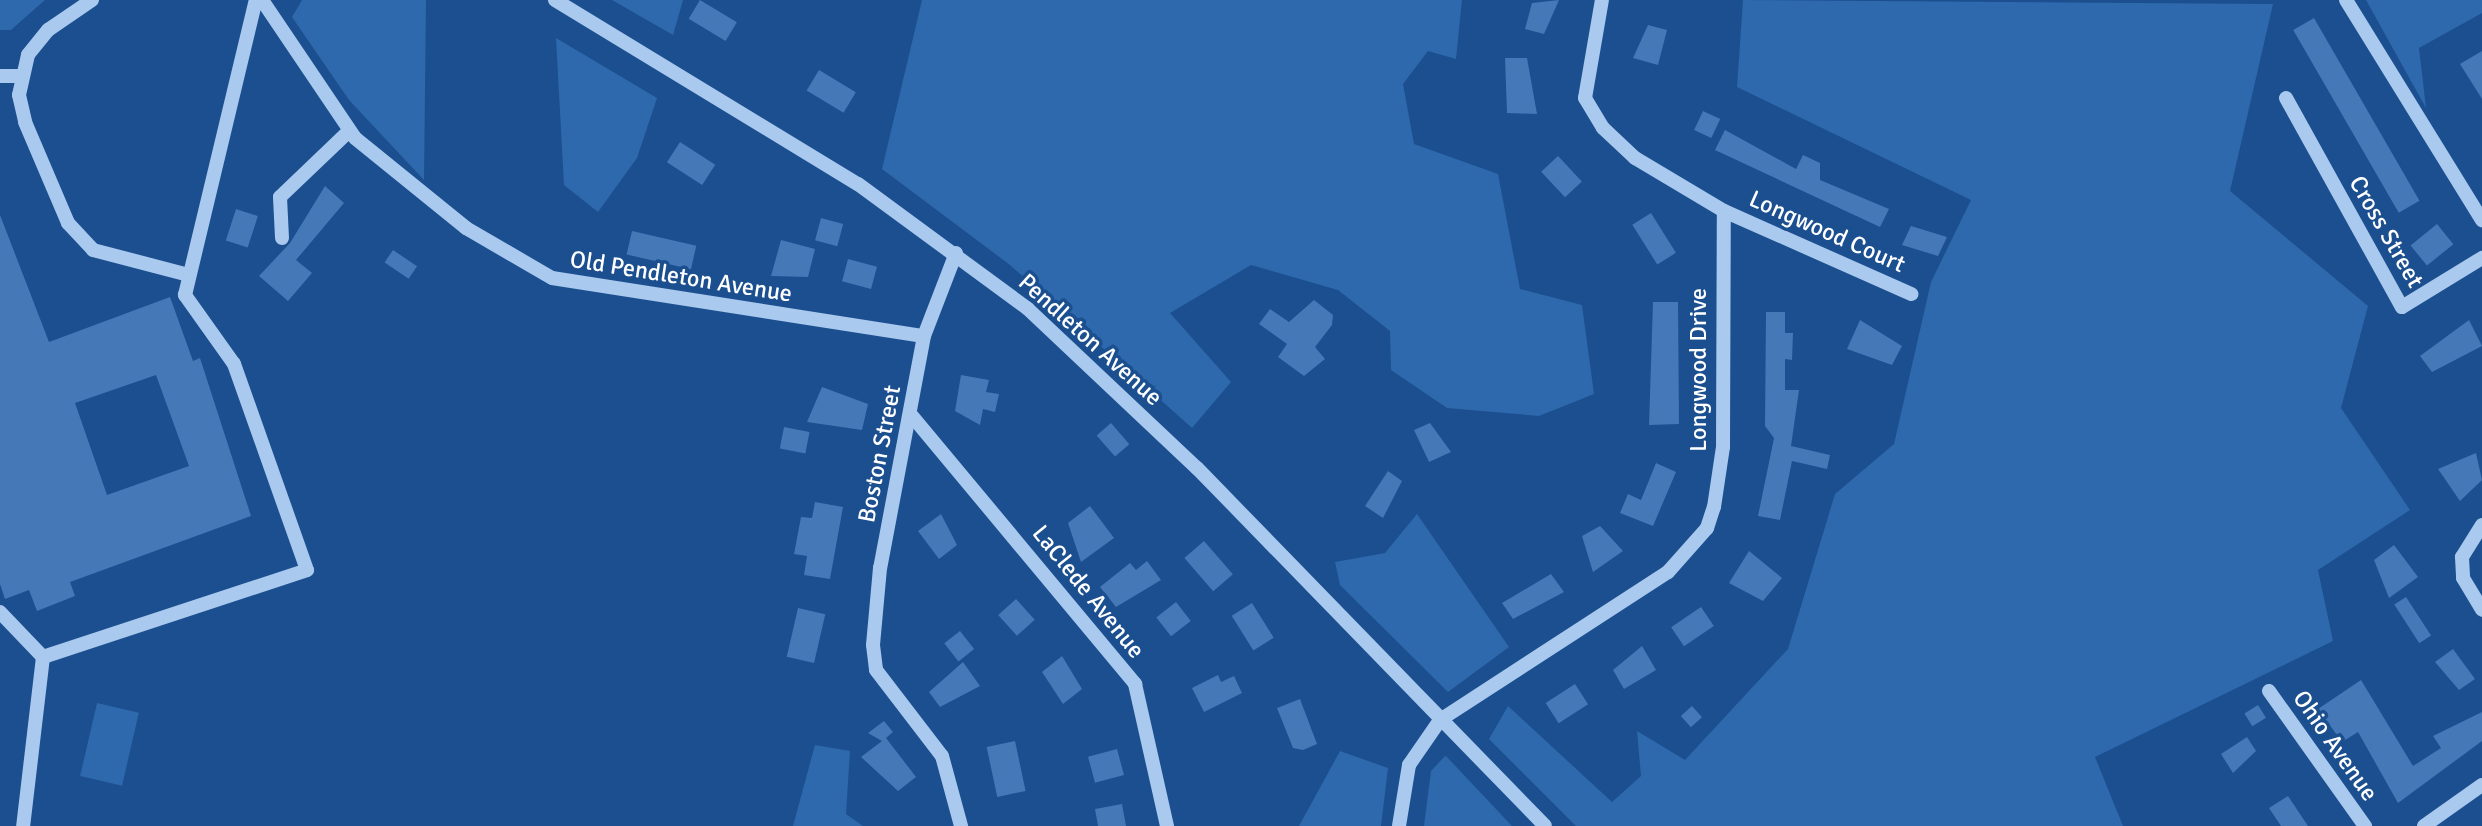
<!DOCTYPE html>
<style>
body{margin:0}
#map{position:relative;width:2482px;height:826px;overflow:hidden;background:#1b4f8f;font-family:Signika,sans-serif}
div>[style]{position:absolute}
.green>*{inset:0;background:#2e69ad;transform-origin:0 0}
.building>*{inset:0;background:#4478b7;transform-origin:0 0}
.minor>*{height:14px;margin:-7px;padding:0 7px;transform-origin:7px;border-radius:7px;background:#a9c9ee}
span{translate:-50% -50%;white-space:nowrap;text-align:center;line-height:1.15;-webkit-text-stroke:7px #1b4f8f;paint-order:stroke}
.street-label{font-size:24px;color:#fff}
</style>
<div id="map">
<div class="green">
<div style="clip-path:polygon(0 0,45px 0,11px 30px,0 30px)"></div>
<div style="clip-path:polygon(302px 0,426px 0,424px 180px,349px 100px,292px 17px)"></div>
<div style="clip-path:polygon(612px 0,683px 0,673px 35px)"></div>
<div style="clip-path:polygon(922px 0,1462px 0,1456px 59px,1428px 51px,1403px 84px,1414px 144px,1498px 174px,1520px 289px,1582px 305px,1594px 394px,1539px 416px,1447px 408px,1391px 370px,1390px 331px,1338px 290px,1251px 265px,1170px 313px,1231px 382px,1192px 428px,1010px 265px,882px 169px)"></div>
<div style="clip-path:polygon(1743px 0,2273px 4px,2230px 191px,2368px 306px,2341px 408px,2410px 510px,2318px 570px,2333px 641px,2095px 757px,2123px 826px,1576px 826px,1489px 739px,1508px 706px,1612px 802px,1641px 776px,1637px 731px,1685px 760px,1788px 649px,1835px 494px,1894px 444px,1931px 282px,1971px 200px,1737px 87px)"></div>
<div style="clip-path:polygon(2366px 0,2482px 0,2482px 13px,2419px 48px,2426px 108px)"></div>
<div style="clip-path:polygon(556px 38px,657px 98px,637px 158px,598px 212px,564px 185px)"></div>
<div style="clip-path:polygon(1417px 514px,1509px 647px,1448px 692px,1340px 585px,1335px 562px,1385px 553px)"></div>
<div style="left:97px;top:703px;width:43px;height:75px;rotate:13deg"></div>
<div style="clip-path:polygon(815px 745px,850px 751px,846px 814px,863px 826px,793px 826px)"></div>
<div style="clip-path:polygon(1340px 751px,1388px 768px,1381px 826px,1299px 826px)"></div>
<div style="clip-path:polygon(1445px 756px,1446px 756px,1512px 826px,1424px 826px,1431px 771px)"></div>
</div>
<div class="building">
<div style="left:700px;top:0;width:43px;height:22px;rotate:31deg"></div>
<div style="clip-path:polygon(1559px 0,1544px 34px,1525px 29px,1532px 3px)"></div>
<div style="left:2314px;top:18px;width:211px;height:24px;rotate:60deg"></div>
<div style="clip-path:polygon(1648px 25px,1667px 30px,1658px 65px,1633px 58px)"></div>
<div style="clip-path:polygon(2482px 51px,2482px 99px,2460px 64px)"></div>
<div style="clip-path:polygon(1505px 58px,1527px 58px,1537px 114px,1507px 113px)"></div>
<div style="left:819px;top:70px;width:43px;height:24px;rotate:31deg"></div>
<div style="left:1703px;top:111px;width:19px;height:21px;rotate:25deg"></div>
<div style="clip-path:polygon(1725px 130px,1796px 169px,1803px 155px,1820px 163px,1820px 180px,1889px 209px,1880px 227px,1715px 150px)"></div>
<div style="left:680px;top:142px;width:42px;height:24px;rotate:33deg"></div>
<div style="left:1558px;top:156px;width:35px;height:23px;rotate:47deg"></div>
<div style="clip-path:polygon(325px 186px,344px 203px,296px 260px,312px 273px,288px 301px,259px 276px,290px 243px)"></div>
<div style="left:236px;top:209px;width:23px;height:33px;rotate:18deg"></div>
<div style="left:1651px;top:213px;width:47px;height:22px;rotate:58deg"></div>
<div style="clip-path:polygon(evenodd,0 215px,49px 342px,170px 297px,193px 361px,200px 358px,251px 516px,70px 582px,75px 596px,37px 611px,29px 590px,5px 599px,0 584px,0 215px,156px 375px,189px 466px,107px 495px,75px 403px,156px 375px)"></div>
<div style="left:821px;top:218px;width:23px;height:23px;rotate:15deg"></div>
<div style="left:2437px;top:224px;width:26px;height:34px;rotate:51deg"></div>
<div style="clip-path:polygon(1911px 226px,1947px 237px,1938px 256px,1902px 245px)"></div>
<div style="left:632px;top:231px;width:66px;height:24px;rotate:13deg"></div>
<div style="clip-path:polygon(781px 240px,815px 249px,808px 277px,771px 276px)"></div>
<div style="left:393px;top:250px;width:29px;height:15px;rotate:34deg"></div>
<div style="left:848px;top:259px;width:30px;height:23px;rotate:15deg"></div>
<div style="clip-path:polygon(1314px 300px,1333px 315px,1332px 325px,1315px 347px,1325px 359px,1304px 376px,1278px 357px,1287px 344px,1259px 324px,1270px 309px,1289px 322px)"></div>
<div style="clip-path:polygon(1653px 302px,1678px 302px,1679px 424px,1649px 425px)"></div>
<div style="clip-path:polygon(1766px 312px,1785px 312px,1785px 333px,1793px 333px,1792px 360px,1785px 359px,1785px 390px,1799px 390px,1791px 446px,1830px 455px,1827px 469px,1792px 461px,1780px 520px,1758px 516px,1774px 438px,1765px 426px)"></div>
<div style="clip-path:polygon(1860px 320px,1902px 346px,1892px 365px,1847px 349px)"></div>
<div style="clip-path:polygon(2469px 320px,2482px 346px,2432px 372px,2420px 356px)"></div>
<div style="clip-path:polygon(961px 375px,989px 380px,986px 392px,999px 394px,995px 412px,983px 409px,980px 425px,955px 411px)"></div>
<div style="clip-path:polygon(822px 387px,868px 404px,862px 430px,807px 422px)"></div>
<div style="left:1111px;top:423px;width:28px;height:19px;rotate:49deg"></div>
<div style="clip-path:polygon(1430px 423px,1451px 452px,1429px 462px,1414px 430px)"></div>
<div style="left:784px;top:427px;width:26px;height:22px;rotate:11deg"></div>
<div style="clip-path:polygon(2476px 453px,2482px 480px,2460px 501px,2438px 469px)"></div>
<div style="clip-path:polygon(1656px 463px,1676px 472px,1653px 526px,1620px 513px,1628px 494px,1641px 500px)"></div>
<div style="clip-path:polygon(1388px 471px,1402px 481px,1383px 518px,1365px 506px)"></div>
<div style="clip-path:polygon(815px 502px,843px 507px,830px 579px,804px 575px,807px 556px,794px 554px,801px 517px,812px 518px)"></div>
<div style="clip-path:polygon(1090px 506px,1114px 538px,1081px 562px,1068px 523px)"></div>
<div style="clip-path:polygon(941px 514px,957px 545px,939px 559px,918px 531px)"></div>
<div style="clip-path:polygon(1600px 526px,1623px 551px,1593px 572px,1582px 536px)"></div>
<div style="left:1204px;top:541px;width:44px;height:26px;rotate:49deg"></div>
<div style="clip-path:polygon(2394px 545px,2418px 577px,2389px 598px,2374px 560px)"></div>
<div style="clip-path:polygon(1749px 551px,1782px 578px,1763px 601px,1729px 583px)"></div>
<div style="clip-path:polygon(1147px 561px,1161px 580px,1116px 607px,1100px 587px,1130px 563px,1136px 570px)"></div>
<div style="clip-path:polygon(1551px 574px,1564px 592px,1513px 619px,1502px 603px)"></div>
<div style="left:2406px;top:597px;width:46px;height:14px;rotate:57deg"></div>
<div style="left:1016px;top:599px;width:28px;height:24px;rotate:48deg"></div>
<div style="left:1176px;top:602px;width:24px;height:25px;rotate:52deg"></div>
<div style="left:1252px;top:603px;width:41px;height:24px;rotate:58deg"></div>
<div style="left:1701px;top:607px;width:23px;height:36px;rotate:56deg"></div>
<div style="left:798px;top:608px;width:28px;height:50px;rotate:13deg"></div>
<div style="left:960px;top:631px;width:23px;height:20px;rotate:52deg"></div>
<div style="clip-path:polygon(1642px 646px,1656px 670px,1624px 689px,1613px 670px)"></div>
<div style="clip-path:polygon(2453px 649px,2475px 679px,2459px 690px,2435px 662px)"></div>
<div style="clip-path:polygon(1062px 656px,1082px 689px,1063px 704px,1042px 672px)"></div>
<div style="clip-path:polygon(963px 662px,980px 686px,940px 707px,929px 692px)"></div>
<div style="clip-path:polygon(1218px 675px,1221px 682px,1234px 676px,1242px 693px,1204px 712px,1192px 688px)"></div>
<div style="clip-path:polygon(2361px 680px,2413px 766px,2441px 748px,2433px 736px,2482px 712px,2482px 741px,2398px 803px,2358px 732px,2342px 742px,2318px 709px)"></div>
<div style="left:1575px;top:684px;width:24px;height:35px;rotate:57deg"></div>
<div style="clip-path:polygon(1300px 699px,1317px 744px,1303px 750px,1293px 748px,1277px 708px)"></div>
<div style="left:2258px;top:705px;width:15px;height:16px;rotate:58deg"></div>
<div style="left:1692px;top:706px;width:15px;height:15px;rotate:48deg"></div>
<div style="clip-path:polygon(884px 721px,893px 732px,886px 738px,916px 777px,898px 791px,861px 757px,882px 741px,868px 733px)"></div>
<div style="clip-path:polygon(2247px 737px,2256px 751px,2233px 773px,2221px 754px)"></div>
<div style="left:1015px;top:741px;width:51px;height:29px;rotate:78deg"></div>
<div style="left:1117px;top:749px;width:27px;height:30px;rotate:75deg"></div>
<div style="clip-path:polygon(2288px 796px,2308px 826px,2281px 826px,2269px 808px)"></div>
<div style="clip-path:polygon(1122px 804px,1126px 826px,1098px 826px,1095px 809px)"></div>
</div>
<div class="minor">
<div style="left:92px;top:0;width:53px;rotate:145.7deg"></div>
<div style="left:48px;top:30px;width:32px;rotate:129deg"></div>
<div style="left:28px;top:55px;width:41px;rotate:102.7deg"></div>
<div style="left:19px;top:95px;width:28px;rotate:77deg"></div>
<div style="left:25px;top:122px;width:110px;rotate:66.9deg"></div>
<div style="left:68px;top:223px;width:37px;rotate:47deg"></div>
<div style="left:93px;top:250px;width:95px;rotate:14.6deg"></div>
<div style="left:262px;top:0;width:166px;rotate:56deg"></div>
<div style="left:355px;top:138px;width:143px;rotate:39deg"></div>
<div style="left:466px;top:228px;width:99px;rotate:30.2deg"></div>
<div style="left:552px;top:278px;width:376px;rotate:8.9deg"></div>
<div style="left:555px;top:0;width:354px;rotate:31.3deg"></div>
<div style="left:858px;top:184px;width:211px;rotate:36.3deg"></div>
<div style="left:1028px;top:309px;width:232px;rotate:43.3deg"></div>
<div style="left:1197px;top:468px;width:499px;rotate:45.8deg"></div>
<div style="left:2346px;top:0;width:259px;rotate:58.3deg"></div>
<div style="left:0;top:76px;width:20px"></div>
<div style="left:2286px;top:98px;width:239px;rotate:61deg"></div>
<div style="left:2402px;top:307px;width:94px;rotate:-31.5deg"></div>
<div style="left:1724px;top:211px;width:205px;rotate:23.9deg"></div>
<div style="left:282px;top:238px;width:41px;rotate:-92.8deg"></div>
<div style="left:280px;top:197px;width:95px;rotate:-43.7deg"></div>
<div style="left:956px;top:253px;width:89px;rotate:111.1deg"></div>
<div style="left:924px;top:336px;width:236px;rotate:100.7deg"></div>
<div style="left:880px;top:568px;width:77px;rotate:95.2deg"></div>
<div style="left:873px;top:645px;width:25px;rotate:83deg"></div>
<div style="left:876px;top:670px;width:108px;rotate:52.5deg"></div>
<div style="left:942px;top:756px;width:73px;rotate:74.8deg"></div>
<div style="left:912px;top:416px;width:349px;rotate:50.2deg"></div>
<div style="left:1135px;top:684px;width:146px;rotate:77.3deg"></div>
<div style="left:2482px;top:525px;width:38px;rotate:122deg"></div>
<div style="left:2462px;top:557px;width:21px;rotate:87deg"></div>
<div style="left:2463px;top:578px;width:37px;rotate:59deg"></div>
<div style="left:0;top:612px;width:62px;rotate:46.3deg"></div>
<div style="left:43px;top:657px;width:170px;rotate:96.7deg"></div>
<div style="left:43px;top:657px;width:278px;rotate:-18.2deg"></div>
<div style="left:307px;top:570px;width:219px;rotate:-109.5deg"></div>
<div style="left:234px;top:364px;width:85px;rotate:-125.4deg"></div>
<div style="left:185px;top:295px;width:303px;rotate:-76.5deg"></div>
<div style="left:2269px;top:691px;width:166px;rotate:54.6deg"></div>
<div style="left:1399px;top:826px;width:62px;rotate:-80.7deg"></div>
<div style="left:1409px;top:765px;width:55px;rotate:-55.4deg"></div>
<div style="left:1440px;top:720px;width:272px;rotate:-33deg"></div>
<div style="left:1668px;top:572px;width:59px;rotate:-48.4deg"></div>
<div style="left:1707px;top:528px;width:22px;rotate:-72deg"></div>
<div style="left:1714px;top:507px;width:61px;rotate:-81.5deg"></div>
<div style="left:1723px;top:447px;width:236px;rotate:-89.8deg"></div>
<div style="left:1724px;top:211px;width:104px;rotate:-149.2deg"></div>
<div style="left:1635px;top:158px;width:44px;rotate:-136.8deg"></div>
<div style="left:1603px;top:128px;width:35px;rotate:-121deg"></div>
<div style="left:1585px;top:98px;width:99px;rotate:-80.2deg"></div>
<div style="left:2424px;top:826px;width:71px;rotate:-35.3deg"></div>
</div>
<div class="street-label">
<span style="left:1827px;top:232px;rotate:24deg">Longwood Court</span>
<span style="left:2386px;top:232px;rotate:60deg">Cross Street</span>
<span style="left:681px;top:277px;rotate:9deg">Old Pendleton Avenue</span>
<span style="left:1090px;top:340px;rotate:42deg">Pendleton Avenue</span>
<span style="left:1699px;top:370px;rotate:-90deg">Longwood Drive</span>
<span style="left:880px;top:454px;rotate:-79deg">Boston Street</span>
<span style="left:1088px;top:592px;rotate:51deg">LaClede Avenue</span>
<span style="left:2335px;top:746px;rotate:55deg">Ohio Avenue</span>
</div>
</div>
